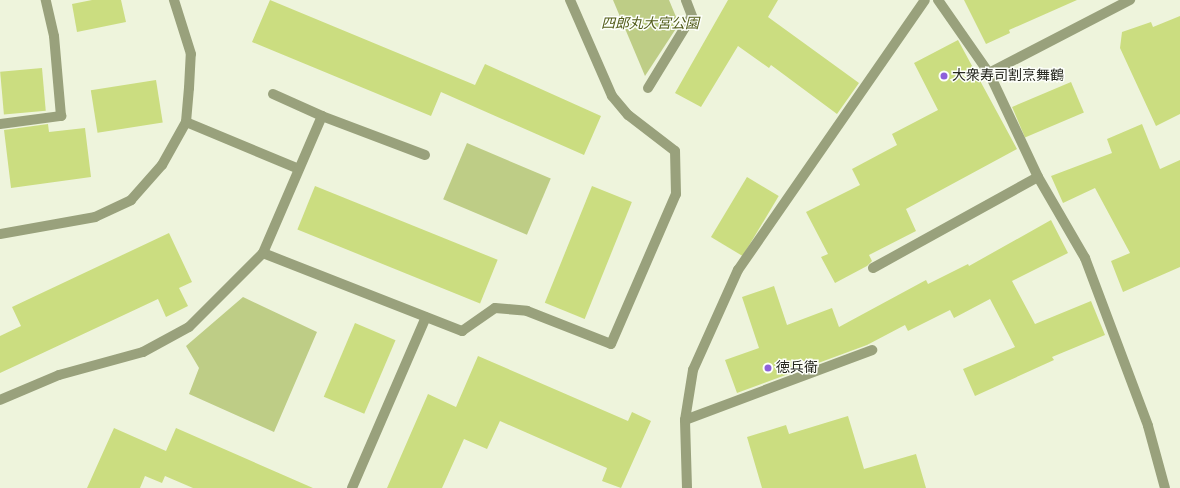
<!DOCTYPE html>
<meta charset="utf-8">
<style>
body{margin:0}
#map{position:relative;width:1180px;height:488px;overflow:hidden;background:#eef4dc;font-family:Spectral,"Noto Sans JP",serif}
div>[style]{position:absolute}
.green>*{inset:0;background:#becd86;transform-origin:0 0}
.building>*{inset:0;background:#cbdd80;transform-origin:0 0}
.minor>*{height:10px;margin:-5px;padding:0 5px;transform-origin:5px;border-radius:5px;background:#99a17c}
.tertiary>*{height:10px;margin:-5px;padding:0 5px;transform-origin:5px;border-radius:5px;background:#99a17c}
.dots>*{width:11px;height:11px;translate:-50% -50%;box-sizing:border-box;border:2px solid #fdfffa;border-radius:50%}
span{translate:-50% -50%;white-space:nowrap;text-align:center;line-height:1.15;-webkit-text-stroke:3px #fdfffa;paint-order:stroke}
.park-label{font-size:14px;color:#525c1a;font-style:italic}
.poi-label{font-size:14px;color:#272920}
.left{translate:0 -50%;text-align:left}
</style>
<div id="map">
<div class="green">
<div style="clip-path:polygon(613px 0,669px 0,679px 24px,645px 76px)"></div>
<div style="left:467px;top:143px;width:91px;height:61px;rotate:23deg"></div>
<div style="clip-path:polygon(243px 297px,317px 332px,274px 432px,189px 394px,199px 368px,186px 346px)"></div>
</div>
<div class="building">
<div style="clip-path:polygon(92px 0,121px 0,126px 22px,77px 32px,72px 4px)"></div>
<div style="clip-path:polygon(270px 0,475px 85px,485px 64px,601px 116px,584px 155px,441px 92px,431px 116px,252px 42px)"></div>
<div style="clip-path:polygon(728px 0,778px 0,768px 17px,859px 83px,837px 114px,771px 65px,769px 68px,738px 46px,701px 107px,675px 93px)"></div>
<div style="clip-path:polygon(964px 0,1077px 0,1009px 30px,1010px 33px,986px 44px)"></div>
<div style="clip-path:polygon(1180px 16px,1180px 114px,1156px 126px,1120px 48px,1122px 32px,1151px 22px,1153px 27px)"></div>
<div style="clip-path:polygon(958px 40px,1017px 149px,906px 209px,916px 231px,869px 255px,872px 261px,867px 266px,835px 283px,821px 257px,828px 254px,806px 212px,860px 185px,852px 169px,897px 145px,892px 134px,938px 110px,914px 63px)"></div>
<div style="left:42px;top:68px;width:43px;height:42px;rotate:85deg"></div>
<div style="left:156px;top:80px;width:43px;height:66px;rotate:81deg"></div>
<div style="left:1071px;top:82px;width:33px;height:64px;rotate:67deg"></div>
<div style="clip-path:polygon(48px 124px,49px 132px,85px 128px,91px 177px,11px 188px,4px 130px)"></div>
<div style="clip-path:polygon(1142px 124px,1160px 169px,1180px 160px,1180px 267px,1123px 292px,1111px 261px,1130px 253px,1095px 188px,1063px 203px,1051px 176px,1112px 153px,1107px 139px)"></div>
<div style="left:747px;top:177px;width:37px;height:70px;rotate:31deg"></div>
<div style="left:315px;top:186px;width:197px;height:47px;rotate:22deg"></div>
<div style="left:592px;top:186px;width:43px;height:126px;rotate:22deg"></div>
<div style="clip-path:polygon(1051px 220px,1068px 253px,1012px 281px,1035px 324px,1091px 301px,1105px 335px,1052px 357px,1054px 360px,975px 396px,963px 369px,1015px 347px,990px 299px,954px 318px,950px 310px,908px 331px,905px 325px,867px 345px,737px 393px,725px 360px,759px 348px,742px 297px,774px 286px,787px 325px,832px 308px,839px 327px,926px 280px,928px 284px,968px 264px,969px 266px)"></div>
<div style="clip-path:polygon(169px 233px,192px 282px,179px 288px,188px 306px,166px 317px,158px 299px,0 373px,0 336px,21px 326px,12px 307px)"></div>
<div style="left:355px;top:323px;width:44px;height:80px;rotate:23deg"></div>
<div style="clip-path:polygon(478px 356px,628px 421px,632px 412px,651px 421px,621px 488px,602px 481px,607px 468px,500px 421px,487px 449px,464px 439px,442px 488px,387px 488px,428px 394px,456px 407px)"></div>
<div style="clip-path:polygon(848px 416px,864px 469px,916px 454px,926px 488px,762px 488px,747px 437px,786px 425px,789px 434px)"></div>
<div style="clip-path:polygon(114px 428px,166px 451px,176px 428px,313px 488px,193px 488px,165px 476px,162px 483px,145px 476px,140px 488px,87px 488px)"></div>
</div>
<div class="minor">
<div style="left:938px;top:0;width:89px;rotate:55.1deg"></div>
<div style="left:648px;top:88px;width:84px;rotate:-58.6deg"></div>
<div style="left:692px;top:16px;width:17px;rotate:-111deg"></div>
<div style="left:273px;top:94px;width:54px;rotate:24.2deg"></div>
<div style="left:186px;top:122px;width:122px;rotate:22.6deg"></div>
<div style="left:0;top:124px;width:62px;rotate:-7.5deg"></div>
<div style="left:61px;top:116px;width:80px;rotate:-95deg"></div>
<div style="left:54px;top:36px;width:37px;rotate:-103deg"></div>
<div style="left:425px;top:155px;width:110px;rotate:-159.3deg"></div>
<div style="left:322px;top:116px;width:149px;rotate:113.3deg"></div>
<div style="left:263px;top:253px;width:214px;rotate:21.4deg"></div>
<div style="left:462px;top:331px;width:40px;rotate:-34.9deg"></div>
<div style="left:495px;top:308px;width:32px;rotate:5deg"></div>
<div style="left:527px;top:311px;width:90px;rotate:21.4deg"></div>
<div style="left:611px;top:344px;width:163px;rotate:-66.6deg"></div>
<div style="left:676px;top:194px;width:43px;rotate:-91.3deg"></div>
<div style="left:675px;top:151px;width:59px;rotate:-142.5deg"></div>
<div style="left:628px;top:115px;width:25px;rotate:-130deg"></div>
<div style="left:612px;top:96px;width:105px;rotate:-113.6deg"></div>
<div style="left:1038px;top:177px;width:94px;rotate:59.9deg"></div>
<div style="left:1085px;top:258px;width:179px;rotate:69.4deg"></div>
<div style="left:1148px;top:426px;width:64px;rotate:74.7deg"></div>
<div style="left:873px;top:268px;width:188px;rotate:-28.9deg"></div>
<div style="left:1038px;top:177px;width:115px;rotate:-115.2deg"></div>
<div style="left:989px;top:73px;width:159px;rotate:-27.4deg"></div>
<div style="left:0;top:400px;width:64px;rotate:-23deg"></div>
<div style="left:59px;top:375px;width:87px;rotate:-15.3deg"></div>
<div style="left:143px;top:352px;width:52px;rotate:-28.5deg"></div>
<div style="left:189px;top:327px;width:105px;rotate:-45deg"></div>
<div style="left:685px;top:420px;width:200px;rotate:-20.5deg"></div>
<div style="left:352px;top:488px;width:186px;rotate:-66.6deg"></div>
<div style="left:687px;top:488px;width:68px;rotate:-91.7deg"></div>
<div style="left:685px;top:420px;width:51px;rotate:-80.9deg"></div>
<div style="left:693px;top:370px;width:110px;rotate:-65.8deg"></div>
<div style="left:738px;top:270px;width:328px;rotate:-55.3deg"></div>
</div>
<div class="tertiary">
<div style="left:0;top:234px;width:97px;rotate:-10.1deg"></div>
<div style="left:95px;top:217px;width:40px;rotate:-25deg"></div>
<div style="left:131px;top:200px;width:47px;rotate:-48.5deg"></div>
<div style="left:162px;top:165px;width:49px;rotate:-60.8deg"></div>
<div style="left:186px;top:122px;width:34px;rotate:-85deg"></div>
<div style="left:189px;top:88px;width:34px;rotate:-87deg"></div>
<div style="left:191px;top:54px;width:57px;rotate:-107.5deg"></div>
</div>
<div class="dots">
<div style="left:944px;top:76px;background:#8e61db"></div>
<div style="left:768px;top:368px;background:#8e61db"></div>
</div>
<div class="park-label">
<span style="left:650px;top:24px">四郎丸大宮公園</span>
</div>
<div class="poi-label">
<span class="left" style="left:952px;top:76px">大衆寿司割烹舞鶴</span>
<span class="left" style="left:776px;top:368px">徳兵衛</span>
</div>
</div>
